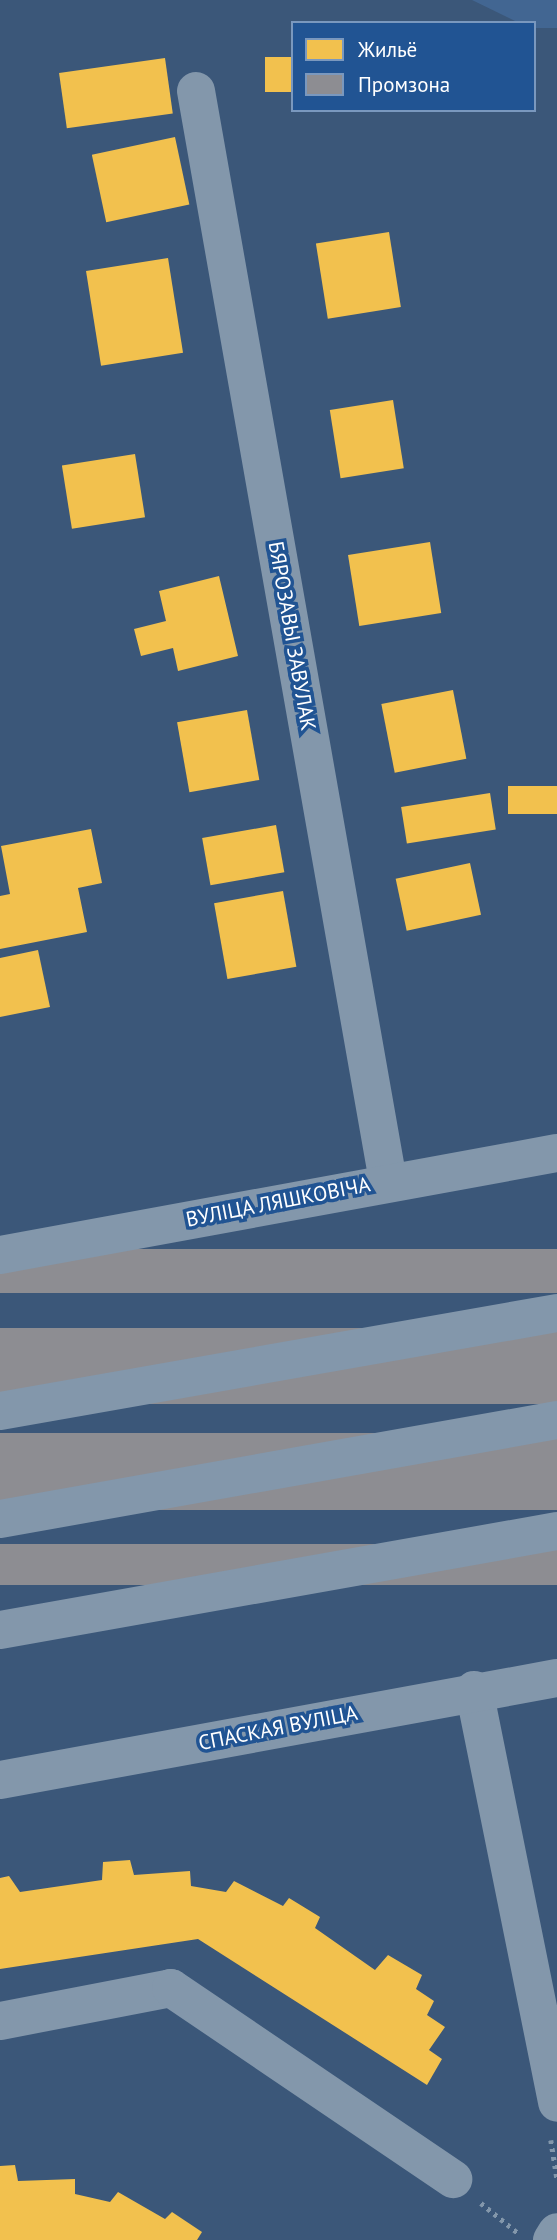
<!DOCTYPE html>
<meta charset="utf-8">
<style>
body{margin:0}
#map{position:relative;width:557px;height:2240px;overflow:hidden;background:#3b5779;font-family:"PT Sans",sans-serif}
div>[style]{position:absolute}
.water>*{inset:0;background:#426692}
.homes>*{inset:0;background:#f2c14e;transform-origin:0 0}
.industry>*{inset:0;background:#8d8d92;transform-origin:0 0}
.path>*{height:4.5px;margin-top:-2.25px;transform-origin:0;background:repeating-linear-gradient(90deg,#8397ab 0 3.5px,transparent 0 8.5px)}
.minor>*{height:38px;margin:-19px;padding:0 19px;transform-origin:19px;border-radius:19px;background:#8397ab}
span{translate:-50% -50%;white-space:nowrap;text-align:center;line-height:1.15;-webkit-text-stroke:7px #215493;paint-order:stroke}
.street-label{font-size:21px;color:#fff}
.legend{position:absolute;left:291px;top:21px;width:245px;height:91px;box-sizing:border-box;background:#215493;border:2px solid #7a98be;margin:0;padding:9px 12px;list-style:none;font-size:21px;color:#fff}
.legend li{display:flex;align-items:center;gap:14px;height:35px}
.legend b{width:35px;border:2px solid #7a98be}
</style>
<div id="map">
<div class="water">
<div style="clip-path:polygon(472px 0,557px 0,557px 28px,534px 28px,534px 23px,519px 23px)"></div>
</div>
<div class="homes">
<div style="left:293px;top:57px;width:35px;height:28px;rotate:90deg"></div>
<div style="left:165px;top:58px;width:56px;height:107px;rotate:82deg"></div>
<div style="left:175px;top:137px;width:69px;height:85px;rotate:78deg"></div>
<div style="left:389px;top:232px;width:76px;height:74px;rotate:81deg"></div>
<div style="left:168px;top:258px;width:96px;height:83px;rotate:81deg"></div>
<div style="left:393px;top:400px;width:69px;height:64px;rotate:81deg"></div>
<div style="left:135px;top:454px;width:64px;height:74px;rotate:81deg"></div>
<div style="left:430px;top:542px;width:72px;height:83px;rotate:81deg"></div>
<div style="clip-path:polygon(219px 576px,238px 656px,178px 671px,173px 648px,141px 656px,134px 629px,166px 621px,159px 591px)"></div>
<div style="left:453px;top:690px;width:70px;height:73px;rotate:79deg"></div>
<div style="left:247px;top:710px;width:71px;height:71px;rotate:80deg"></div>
<div style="left:557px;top:786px;width:28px;height:49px;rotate:90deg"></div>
<div style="left:490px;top:793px;width:37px;height:90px;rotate:81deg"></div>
<div style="left:276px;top:825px;width:48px;height:75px;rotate:80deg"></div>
<div style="clip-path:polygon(91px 829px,102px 883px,78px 888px,87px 932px,0 949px,0 896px,10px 894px,1px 846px)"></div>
<div style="left:470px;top:863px;width:53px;height:76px;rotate:78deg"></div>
<div style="left:283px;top:891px;width:77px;height:70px;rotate:80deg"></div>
<div style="clip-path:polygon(38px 950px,50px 1007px,0 1017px,0 958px)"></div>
<div style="clip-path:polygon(130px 1860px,134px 1875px,190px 1871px,191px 1886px,226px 1892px,234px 1881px,283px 1906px,289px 1898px,320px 1917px,315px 1928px,375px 1970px,388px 1955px,422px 1975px,416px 1989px,434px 2001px,427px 2015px,445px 2027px,429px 2050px,442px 2059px,427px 2085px,198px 1939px,0 1969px,0 1878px,9px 1876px,20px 1892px,102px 1880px,103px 1862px)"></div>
<div style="clip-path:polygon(15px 2165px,18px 2181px,75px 2179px,75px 2194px,110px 2202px,118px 2192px,165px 2219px,172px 2212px,202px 2232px,197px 2240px,0 2240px,0 2166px)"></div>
</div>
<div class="industry">
<div style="left:557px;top:1249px;width:44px;height:566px;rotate:90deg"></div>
<div style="left:557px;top:1328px;width:76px;height:566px;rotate:90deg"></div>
<div style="left:557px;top:1433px;width:77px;height:566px;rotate:90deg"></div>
<div style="left:557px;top:1544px;width:41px;height:566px;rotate:90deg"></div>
</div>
<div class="path">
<div style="left:551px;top:2140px;width:38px;rotate:81deg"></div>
<div style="left:481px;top:2203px;width:48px;rotate:39deg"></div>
</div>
<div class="minor">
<div style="left:196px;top:91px;width:1107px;rotate:80.01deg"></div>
<div style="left:0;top:1255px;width:566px;rotate:-10.38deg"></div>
<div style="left:0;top:1411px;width:566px;rotate:-9.98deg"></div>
<div style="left:0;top:1519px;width:566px;rotate:-10.08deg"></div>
<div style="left:0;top:1630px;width:566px;rotate:-10.08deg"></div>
<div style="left:474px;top:1690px;width:421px;rotate:78.6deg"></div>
<div style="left:0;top:1780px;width:566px;rotate:-10.38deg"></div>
<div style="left:0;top:2021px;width:174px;rotate:-10.9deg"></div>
<div style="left:171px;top:1988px;width:341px;rotate:34.1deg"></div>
<div style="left:552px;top:2240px;width:9px;rotate:-58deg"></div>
</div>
<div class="street-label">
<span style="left:292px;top:636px;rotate:80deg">БЯРОЗАВЫ ЗАВУЛАК</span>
<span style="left:278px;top:1202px;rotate:-11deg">ВУЛІЦА ЛЯШКОВІЧА</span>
<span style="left:278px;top:1728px;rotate:-11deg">СПАСКАЯ ВУЛІЦА</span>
</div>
<ul class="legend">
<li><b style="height:19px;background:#f2c14e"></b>Жильё</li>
<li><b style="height:19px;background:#8d8d92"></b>Промзона</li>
</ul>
</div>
